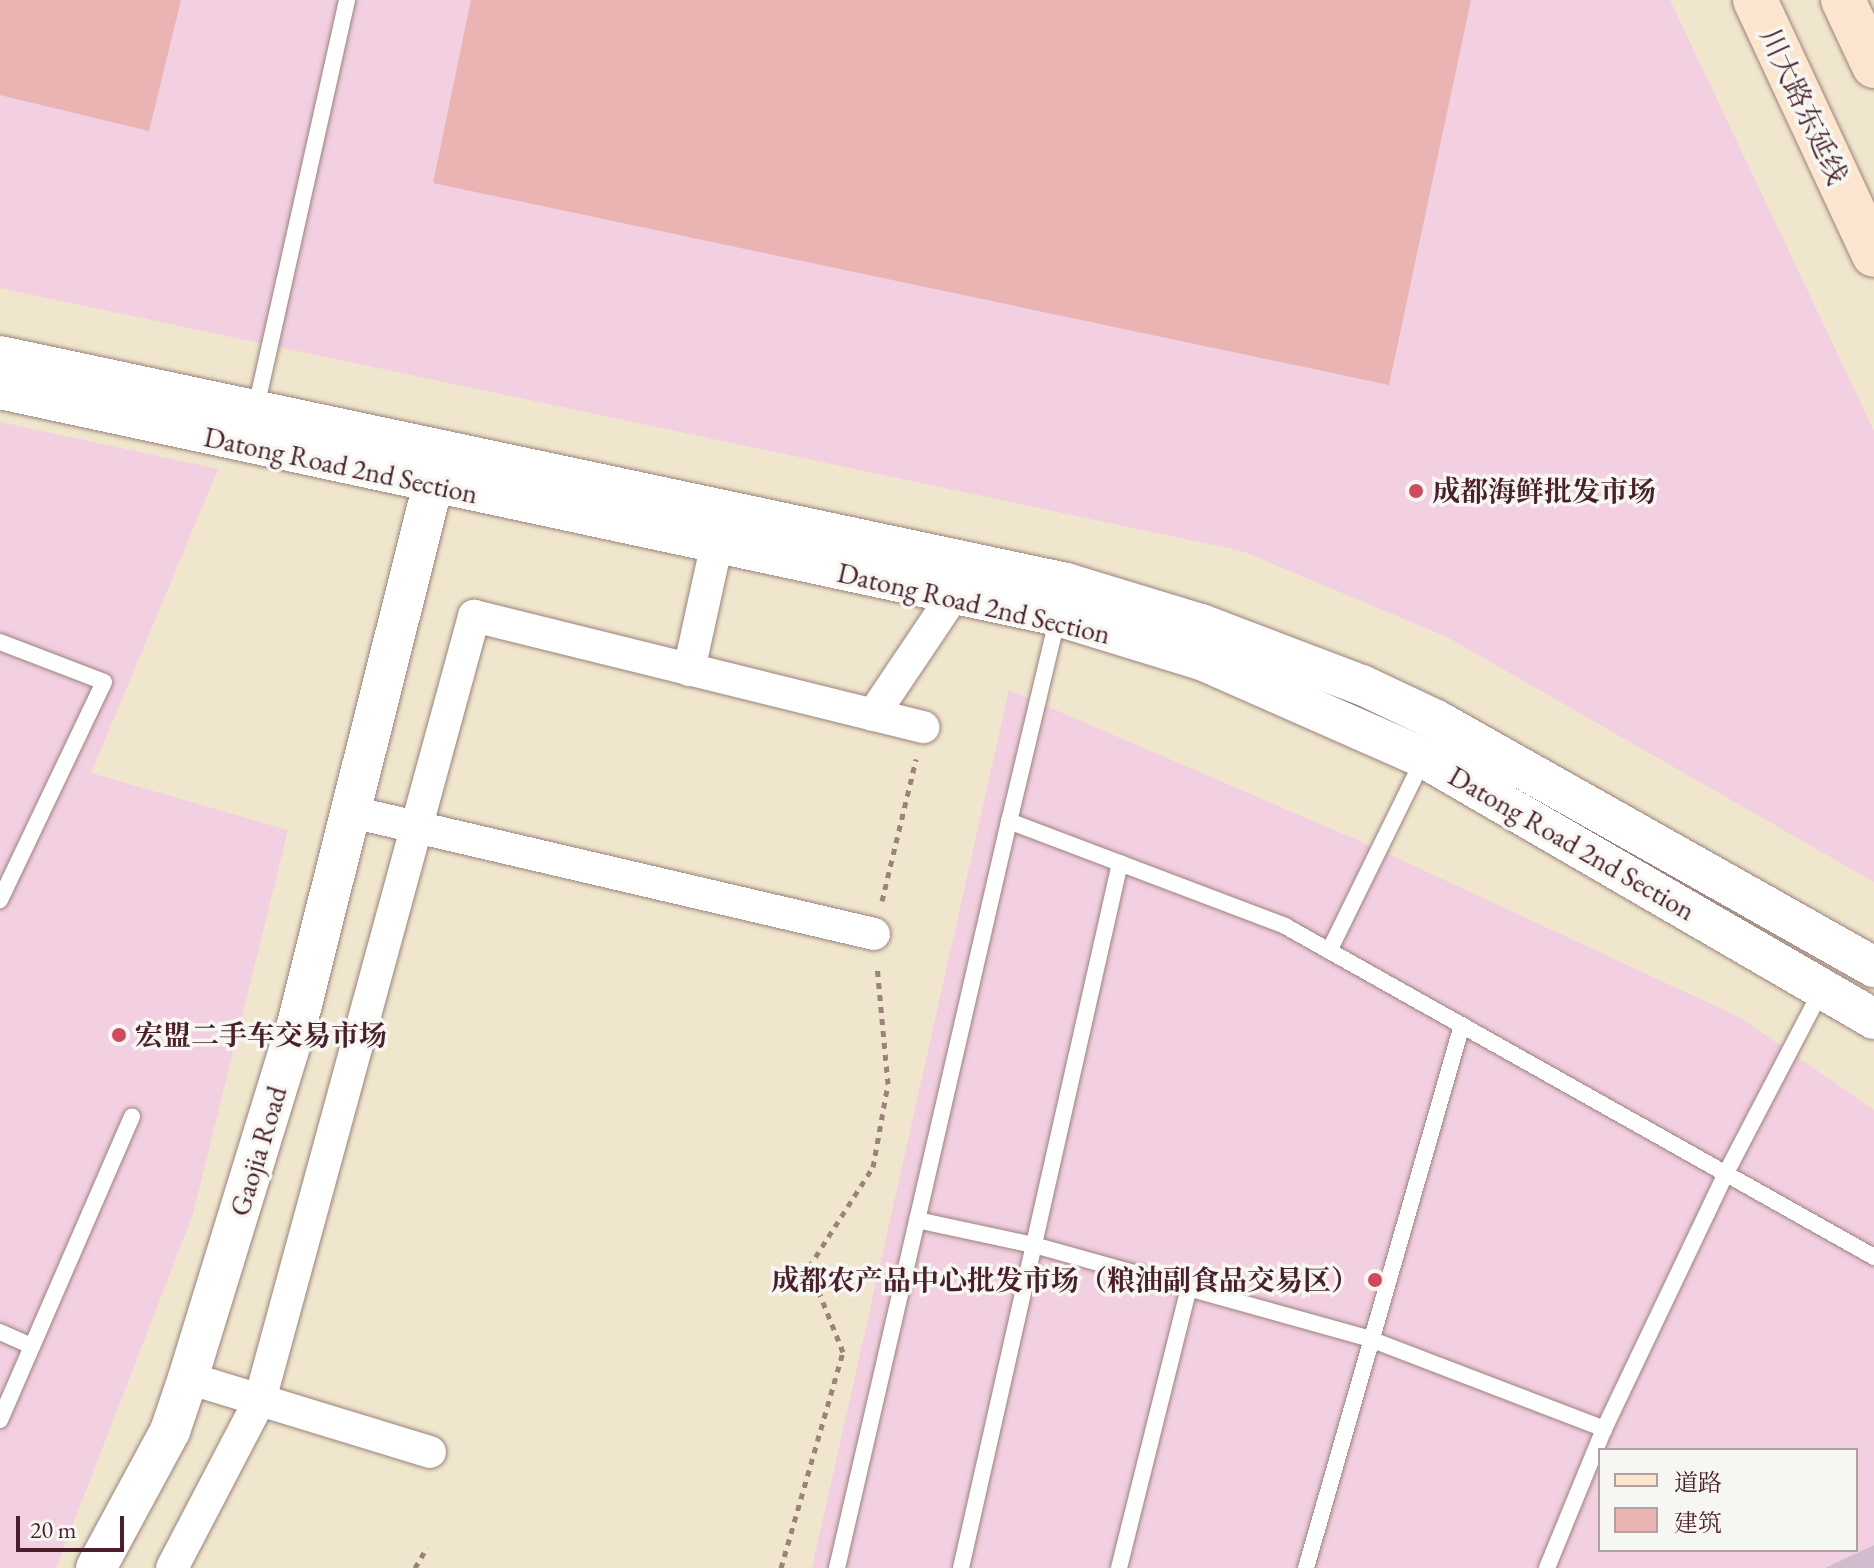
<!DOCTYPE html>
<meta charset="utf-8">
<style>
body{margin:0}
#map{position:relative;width:1874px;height:1568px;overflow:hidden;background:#f0e6cd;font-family:"EB Garamond","Noto Serif SC",serif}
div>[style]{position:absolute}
.built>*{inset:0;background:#f2cfe1}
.industrial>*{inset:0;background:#cfbdcf}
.building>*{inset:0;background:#e9b4b2}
.path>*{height:5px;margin-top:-2.5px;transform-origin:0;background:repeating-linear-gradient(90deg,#9d827c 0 6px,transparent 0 12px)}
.roads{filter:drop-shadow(0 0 2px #9d827c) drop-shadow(0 0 2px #9d827c)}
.service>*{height:16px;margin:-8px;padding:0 8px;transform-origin:8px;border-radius:8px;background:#fff}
.minor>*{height:32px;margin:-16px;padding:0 16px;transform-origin:16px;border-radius:16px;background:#fff}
.tertiary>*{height:40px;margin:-20px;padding:0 20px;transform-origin:20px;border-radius:20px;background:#fff}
.secondary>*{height:44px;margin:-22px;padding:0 22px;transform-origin:22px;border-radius:22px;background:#fbe5cf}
.dots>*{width:22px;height:22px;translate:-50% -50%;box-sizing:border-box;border:4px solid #f6f6f2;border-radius:50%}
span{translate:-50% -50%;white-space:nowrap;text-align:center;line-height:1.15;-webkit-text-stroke:7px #f6f6f2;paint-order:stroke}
.street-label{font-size:28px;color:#4a1f2b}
.poi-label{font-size:28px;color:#4a1f2b;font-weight:700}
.left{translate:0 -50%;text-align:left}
.right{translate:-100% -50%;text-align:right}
.legend{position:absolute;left:1598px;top:1448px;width:260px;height:104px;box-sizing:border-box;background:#f6f6f2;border:2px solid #b1a0a2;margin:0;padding:10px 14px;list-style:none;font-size:24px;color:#4a1f2b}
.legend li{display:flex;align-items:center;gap:16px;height:40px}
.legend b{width:40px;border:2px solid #b1a0a2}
.scale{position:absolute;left:16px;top:1516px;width:108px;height:36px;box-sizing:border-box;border:4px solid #4a1f2b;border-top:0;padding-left:10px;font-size:24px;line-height:28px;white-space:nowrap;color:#4a1f2b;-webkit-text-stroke:6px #f6f6f2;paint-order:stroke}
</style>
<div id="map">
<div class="built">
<div style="clip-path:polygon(0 0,1670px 0,1874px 431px,1874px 882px,1447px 637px,1242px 551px,0 288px)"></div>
<div style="clip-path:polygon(0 422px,218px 469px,91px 773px,288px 830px,193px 1214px,56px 1568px,0 1568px)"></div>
<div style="clip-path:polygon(evenodd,1009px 690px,1378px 849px,1741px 1018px,1874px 1110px,1874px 1545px,1825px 1568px,812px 1568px,1009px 690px,1600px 1450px,1856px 1450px,1856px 1550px,1600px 1550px,1600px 1450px)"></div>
</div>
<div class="industrial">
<div style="clip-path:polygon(1874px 1545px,1874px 1568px,1825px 1568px)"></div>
</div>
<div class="building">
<div style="clip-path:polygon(0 0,181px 0,149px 131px,0 95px)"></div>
<div style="clip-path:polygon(471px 0,1471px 0,1389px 385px,433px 183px)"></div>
</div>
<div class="path">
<div style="left:882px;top:901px;width:146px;rotate:-76.5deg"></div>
<div style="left:415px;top:1568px;width:24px;rotate:-60deg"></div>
<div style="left:781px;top:1568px;width:225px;rotate:-74deg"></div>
<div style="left:843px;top:1352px;width:92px;rotate:-111.8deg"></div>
<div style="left:809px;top:1267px;width:119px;rotate:-57.4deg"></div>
<div style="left:873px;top:1167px;width:84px;rotate:-79.8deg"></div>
<div style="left:888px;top:1084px;width:119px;rotate:-95.3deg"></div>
</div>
<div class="roads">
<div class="service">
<div style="left:255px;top:412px;width:422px;rotate:-77.4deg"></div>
<div style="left:1058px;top:616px;width:211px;rotate:103.4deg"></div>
<div style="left:1009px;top:821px;width:295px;rotate:20.8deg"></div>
<div style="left:1285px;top:926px;width:676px;rotate:29.33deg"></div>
<div style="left:0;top:642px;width:111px;rotate:21deg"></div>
<div style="left:104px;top:682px;width:242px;rotate:115.5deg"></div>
<div style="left:1329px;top:951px;width:215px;rotate:-63.8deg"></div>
<div style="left:917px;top:1220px;width:120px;rotate:12.1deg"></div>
<div style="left:1034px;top:1245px;width:349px;rotate:15.6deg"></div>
<div style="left:1370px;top:1339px;width:251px;rotate:21deg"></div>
<div style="left:0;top:1332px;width:35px;rotate:24deg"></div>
<div style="left:0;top:1420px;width:331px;rotate:-66.5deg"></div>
<div style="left:837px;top:1568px;width:767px;rotate:-77.03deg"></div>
<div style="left:961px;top:1568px;width:723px;rotate:-77.29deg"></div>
<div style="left:1119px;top:1568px;width:289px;rotate:-76deg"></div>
<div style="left:1306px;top:1568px;width:565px;rotate:-73.97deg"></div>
<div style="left:1547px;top:1568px;width:150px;rotate:-67.7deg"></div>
<div style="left:1604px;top:1429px;width:284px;rotate:-64.5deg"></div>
<div style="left:1726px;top:1173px;width:208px;rotate:-62.4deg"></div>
</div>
<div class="minor">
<div style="left:689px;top:670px;width:126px;rotate:-77.6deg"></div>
<div style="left:873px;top:715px;width:143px;rotate:-56.1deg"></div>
<div style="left:352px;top:812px;width:536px;rotate:13.15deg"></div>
<div style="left:188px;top:1378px;width:253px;rotate:17deg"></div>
<div style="left:172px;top:1568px;width:190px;rotate:-62.4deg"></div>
<div style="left:260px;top:1400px;width:813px;rotate:-74.73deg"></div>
<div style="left:474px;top:616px;width:463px;rotate:13.9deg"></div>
</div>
<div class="tertiary">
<div style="left:0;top:356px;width:1090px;rotate:12.02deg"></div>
<div style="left:1066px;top:583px;width:141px;rotate:16.9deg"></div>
<div style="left:1201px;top:624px;width:172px;rotate:20.8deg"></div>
<div style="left:1362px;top:685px;width:82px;rotate:25.3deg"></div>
<div style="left:1436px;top:720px;width:503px;rotate:29.42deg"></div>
<div style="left:0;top:389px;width:1082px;rotate:12.11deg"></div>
<div style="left:1058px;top:616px;width:153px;rotate:17.1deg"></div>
<div style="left:1204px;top:661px;width:240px;rotate:23.8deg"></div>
<div style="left:1424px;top:758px;width:520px;rotate:30.11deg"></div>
<div style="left:96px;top:1568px;width:156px;rotate:-61.6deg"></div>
<div style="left:170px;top:1431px;width:56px;rotate:-71.2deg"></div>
<div style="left:188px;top:1378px;width:366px;rotate:-72.9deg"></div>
<div style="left:296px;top:1028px;width:561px;rotate:-75.86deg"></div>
</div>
<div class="secondary">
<div style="left:1755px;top:0;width:281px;rotate:65deg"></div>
<div style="left:1843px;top:0;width:73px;rotate:64.8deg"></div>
</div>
</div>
<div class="dots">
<div style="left:1416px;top:491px;background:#d1495b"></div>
<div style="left:119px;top:1035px;background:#d1495b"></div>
<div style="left:1375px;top:1280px;background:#d1495b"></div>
</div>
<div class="street-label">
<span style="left:1804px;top:106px;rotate:65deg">川大路东延线</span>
<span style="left:341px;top:465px;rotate:12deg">Datong Road 2nd Section</span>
<span style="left:974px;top:603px;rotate:13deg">Datong Road 2nd Section</span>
<span style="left:1572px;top:843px;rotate:30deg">Datong Road 2nd Section</span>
<span style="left:258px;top:1151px;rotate:-73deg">Gaojia Road</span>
</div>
<div class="poi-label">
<span class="left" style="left:1432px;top:491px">成都海鲜批发市场</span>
<span class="left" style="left:135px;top:1035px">宏盟二手车交易市场</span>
<span class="right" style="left:1359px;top:1280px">成都农产品中心批发市场（粮油副食品交易区）</span>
</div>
<ul class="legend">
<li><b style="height:10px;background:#fbe5cf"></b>道路</li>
<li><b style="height:22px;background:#e9b4b2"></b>建筑</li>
</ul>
<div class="scale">20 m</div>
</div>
